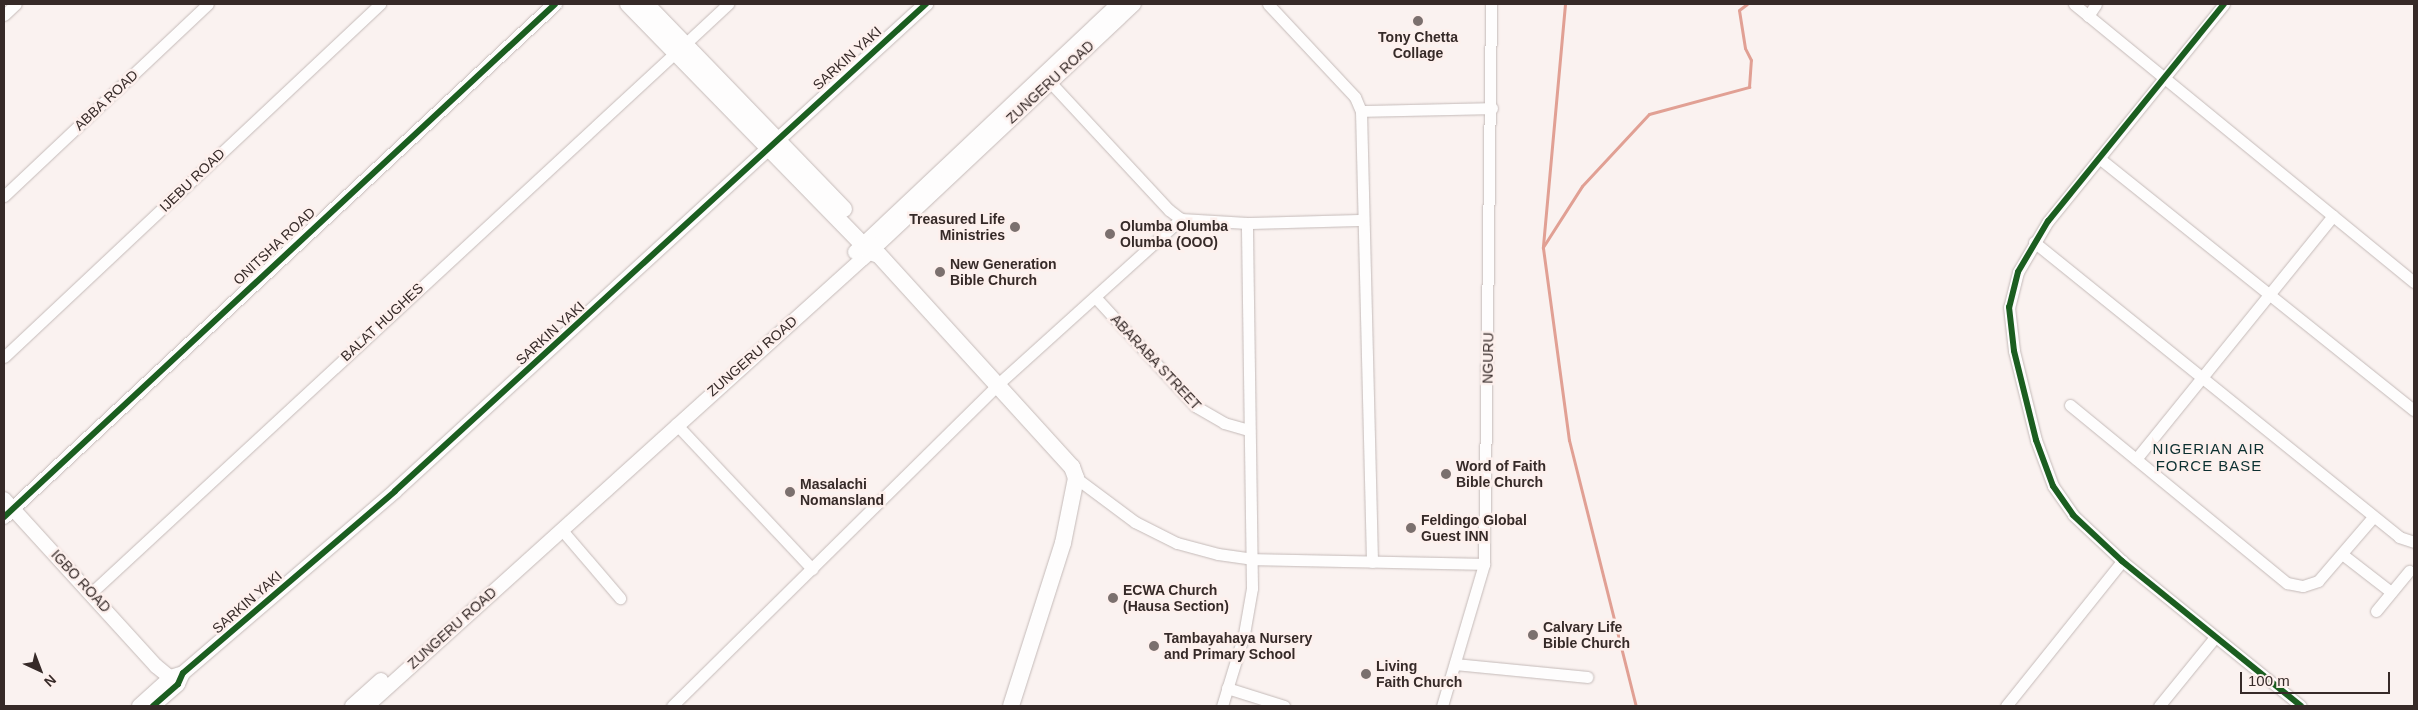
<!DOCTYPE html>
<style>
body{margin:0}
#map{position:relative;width:2418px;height:710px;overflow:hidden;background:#faf2f0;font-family:Arial,sans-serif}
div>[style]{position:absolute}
.stream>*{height:3px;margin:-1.5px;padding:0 1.5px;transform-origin:1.5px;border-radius:1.5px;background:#e1a094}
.roads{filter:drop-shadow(0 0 1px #c4bab8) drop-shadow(0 0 1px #c4bab8)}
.minor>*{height:11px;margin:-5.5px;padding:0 5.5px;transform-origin:5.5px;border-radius:5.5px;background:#fefdfd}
.tertiary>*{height:14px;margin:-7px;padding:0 7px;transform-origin:7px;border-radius:7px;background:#fefdfd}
.secondary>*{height:16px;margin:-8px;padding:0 8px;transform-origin:8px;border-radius:8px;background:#fefdfd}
.cycleway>*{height:6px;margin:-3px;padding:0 3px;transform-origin:3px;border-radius:3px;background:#1b5e20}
.dots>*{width:14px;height:14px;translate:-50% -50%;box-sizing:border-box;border:2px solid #fdf0ed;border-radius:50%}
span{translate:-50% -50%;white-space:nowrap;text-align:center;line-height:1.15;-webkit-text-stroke:5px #fdf0ed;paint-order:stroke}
.poi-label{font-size:14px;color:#362a28;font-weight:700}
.right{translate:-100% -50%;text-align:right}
.left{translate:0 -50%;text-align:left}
.street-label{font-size:14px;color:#362a28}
.neighbourhood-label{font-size:15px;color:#0c3031;letter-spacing:1px}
.frame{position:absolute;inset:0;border:5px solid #362a28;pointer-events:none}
.north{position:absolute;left:15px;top:645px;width:50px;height:50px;-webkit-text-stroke:4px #fdf0ed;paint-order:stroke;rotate:137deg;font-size:14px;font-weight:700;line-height:20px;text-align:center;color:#362a28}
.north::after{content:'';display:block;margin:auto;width:18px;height:22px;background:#362a28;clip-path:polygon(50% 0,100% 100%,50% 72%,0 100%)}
.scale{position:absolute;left:2240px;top:672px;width:150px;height:22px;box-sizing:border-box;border:2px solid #362a28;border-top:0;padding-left:6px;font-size:15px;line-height:18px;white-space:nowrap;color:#362a28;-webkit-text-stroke:4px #fdf0ed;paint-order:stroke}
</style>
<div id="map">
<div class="stream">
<div style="left:1565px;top:4px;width:245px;rotate:95.2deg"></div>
<div style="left:1543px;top:248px;width:194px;rotate:82.3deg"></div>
<div style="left:1569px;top:440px;width:274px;rotate:75.9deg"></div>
<div style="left:1543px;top:247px;width:72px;rotate:-57.4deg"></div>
<div style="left:1582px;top:186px;width:98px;rotate:-47.1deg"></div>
<div style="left:1649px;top:114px;width:104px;rotate:-15.1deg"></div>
<div style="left:1749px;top:87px;width:27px;rotate:-86deg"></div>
<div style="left:1751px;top:60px;width:13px;rotate:-117deg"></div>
<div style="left:1745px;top:48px;width:38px;rotate:-99deg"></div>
<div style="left:1739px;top:10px;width:10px;rotate:-37deg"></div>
</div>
<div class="roads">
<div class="minor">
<div style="left:1268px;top:4px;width:127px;rotate:46.9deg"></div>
<div style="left:1355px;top:97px;width:15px;rotate:67deg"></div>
<div style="left:1361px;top:111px;width:451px;rotate:88.6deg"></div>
<div style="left:2074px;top:4px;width:439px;rotate:39.3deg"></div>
<div style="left:2224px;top:4px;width:279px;rotate:129deg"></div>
<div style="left:2048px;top:221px;width:59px;rotate:120.5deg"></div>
<div style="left:2018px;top:272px;width:36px;rotate:104deg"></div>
<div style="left:2009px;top:307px;width:44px;rotate:83.5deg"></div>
<div style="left:2014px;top:351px;width:92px;rotate:76.1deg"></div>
<div style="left:2036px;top:440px;width:49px;rotate:69.7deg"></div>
<div style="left:2053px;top:486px;width:35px;rotate:55deg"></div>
<div style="left:2073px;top:515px;width:67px;rotate:43.2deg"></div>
<div style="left:2122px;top:561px;width:230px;rotate:39deg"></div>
<div style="left:4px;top:15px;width:16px;rotate:-43deg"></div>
<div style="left:2088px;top:16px;width:14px;rotate:-56deg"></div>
<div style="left:685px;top:44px;width:59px;rotate:-42.9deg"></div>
<div style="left:1050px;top:82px;width:175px;rotate:47.1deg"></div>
<div style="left:1169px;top:210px;width:15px;rotate:37deg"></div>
<div style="left:1181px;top:219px;width:66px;rotate:3.5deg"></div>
<div style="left:1247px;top:223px;width:115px;rotate:-1.5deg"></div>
<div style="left:1361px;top:111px;width:131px;rotate:-1.3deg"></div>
<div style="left:2099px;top:158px;width:403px;rotate:38.7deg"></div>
<div style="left:4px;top:196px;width:280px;rotate:-43.3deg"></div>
<div style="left:2034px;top:242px;width:469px;rotate:38.9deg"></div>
<div style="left:2399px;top:537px;width:16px;rotate:18deg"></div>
<div style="left:1096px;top:298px;width:147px;rotate:47.5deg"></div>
<div style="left:1195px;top:406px;width:34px;rotate:30deg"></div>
<div style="left:1224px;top:423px;width:25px;rotate:16deg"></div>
<div style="left:4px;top:357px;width:516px;rotate:-43.19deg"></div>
<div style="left:2070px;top:405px;width:281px;rotate:39.4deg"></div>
<div style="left:2287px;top:583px;width:16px;rotate:11deg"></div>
<div style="left:2303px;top:586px;width:16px;rotate:-18deg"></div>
<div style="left:2318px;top:581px;width:84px;rotate:-49.3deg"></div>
<div style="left:676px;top:424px;width:199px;rotate:46.8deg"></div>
<div style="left:2136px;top:459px;width:313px;rotate:-51deg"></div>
<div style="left:1076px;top:478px;width:74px;rotate:36.7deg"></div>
<div style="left:1135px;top:522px;width:47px;rotate:26.6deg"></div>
<div style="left:1177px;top:543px;width:42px;rotate:15deg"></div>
<div style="left:1218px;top:554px;width:34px;rotate:8deg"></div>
<div style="left:1252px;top:559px;width:232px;rotate:1.2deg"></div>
<div style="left:561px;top:529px;width:91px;rotate:49.5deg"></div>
<div style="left:2342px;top:554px;width:62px;rotate:37.8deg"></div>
<div style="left:91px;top:593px;width:795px;rotate:-42.76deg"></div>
<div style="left:2376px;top:611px;width:52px;rotate:-50.5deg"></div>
<div style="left:1455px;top:664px;width:133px;rotate:5.6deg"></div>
<div style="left:1227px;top:688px;width:60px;rotate:17.5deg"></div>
<div style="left:672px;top:706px;width:457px;rotate:-44.6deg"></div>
<div style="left:997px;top:385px;width:248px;rotate:-42.1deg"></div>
<div style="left:1222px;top:706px;width:75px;rotate:-73deg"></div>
<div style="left:1244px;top:634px;width:47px;rotate:-80.1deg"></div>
<div style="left:1252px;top:588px;width:365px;rotate:-90.8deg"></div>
<div style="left:1442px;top:706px;width:148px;rotate:-73.5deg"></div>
<div style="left:1484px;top:564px;width:560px;rotate:-89.28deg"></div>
<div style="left:2006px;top:706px;width:186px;rotate:-51.3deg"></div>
<div style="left:2159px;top:706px;width:89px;rotate:-50.9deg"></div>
</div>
<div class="tertiary">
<div style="left:855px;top:252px;width:361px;rotate:-43.3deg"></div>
<div style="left:4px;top:499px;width:226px;rotate:47.7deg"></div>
<div style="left:156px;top:666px;width:28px;rotate:39deg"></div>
<div style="left:4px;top:517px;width:753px;rotate:-42.95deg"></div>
<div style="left:139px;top:706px;width:43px;rotate:-42.2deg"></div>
<div style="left:171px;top:677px;width:9px;rotate:-18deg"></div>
<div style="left:153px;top:706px;width:33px;rotate:-41deg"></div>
<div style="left:178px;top:684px;width:12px;rotate:-66deg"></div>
<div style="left:183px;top:673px;width:279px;rotate:-40.6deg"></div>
<div style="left:395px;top:491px;width:721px;rotate:-42.53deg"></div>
<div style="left:352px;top:706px;width:39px;rotate:-42deg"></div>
<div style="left:367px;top:706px;width:678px;rotate:-42.07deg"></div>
<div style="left:870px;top:252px;width:362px;rotate:-43.2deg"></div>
</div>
<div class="secondary">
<div style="left:628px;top:4px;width:347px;rotate:45.7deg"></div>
<div style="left:870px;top:252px;width:9px;rotate:18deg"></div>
<div style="left:879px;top:255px;width:287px;rotate:47.7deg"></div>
<div style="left:1072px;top:467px;width:12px;rotate:70deg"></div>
<div style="left:1076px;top:478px;width:66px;rotate:101.3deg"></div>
<div style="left:1063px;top:543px;width:171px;rotate:107.7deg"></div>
<div style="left:646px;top:4px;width:285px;rotate:46deg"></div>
</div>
</div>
<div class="cycleway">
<div style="left:2224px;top:4px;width:279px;rotate:129deg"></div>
<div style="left:2048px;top:221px;width:59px;rotate:120.5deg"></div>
<div style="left:2018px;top:272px;width:36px;rotate:104deg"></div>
<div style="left:2009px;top:307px;width:44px;rotate:83.5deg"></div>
<div style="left:2014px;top:351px;width:92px;rotate:76.1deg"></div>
<div style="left:2036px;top:440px;width:49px;rotate:69.7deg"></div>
<div style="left:2053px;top:486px;width:35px;rotate:55deg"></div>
<div style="left:2073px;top:515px;width:67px;rotate:43.2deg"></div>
<div style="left:2122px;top:561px;width:230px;rotate:39deg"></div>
<div style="left:4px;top:517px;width:753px;rotate:-42.95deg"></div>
<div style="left:153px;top:706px;width:33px;rotate:-41deg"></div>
<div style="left:178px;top:684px;width:12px;rotate:-66deg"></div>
<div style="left:183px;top:673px;width:279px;rotate:-40.6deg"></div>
<div style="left:395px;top:491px;width:721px;rotate:-42.53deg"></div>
</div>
<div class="dots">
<div style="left:1418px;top:21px;background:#7b706e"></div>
<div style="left:1015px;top:227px;background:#7b706e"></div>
<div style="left:1110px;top:234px;background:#7b706e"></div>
<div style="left:940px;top:272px;background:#7b706e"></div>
<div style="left:1446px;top:474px;background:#7b706e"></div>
<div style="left:790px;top:492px;background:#7b706e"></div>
<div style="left:1411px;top:528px;background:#7b706e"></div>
<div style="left:1113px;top:598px;background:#7b706e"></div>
<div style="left:1533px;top:635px;background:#7b706e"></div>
<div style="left:1154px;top:646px;background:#7b706e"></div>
<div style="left:1366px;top:674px;background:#7b706e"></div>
</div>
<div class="poi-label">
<span style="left:1418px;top:45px">Tony Chetta<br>Collage</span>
<span class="right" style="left:1005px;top:227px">Treasured Life<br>Ministries</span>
<span class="left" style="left:1120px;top:234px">Olumba Olumba<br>Olumba (OOO)</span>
<span class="left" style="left:950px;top:272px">New Generation<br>Bible Church</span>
<span class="left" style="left:1456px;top:474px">Word of Faith<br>Bible Church</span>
<span class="left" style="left:800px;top:492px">Masalachi<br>Nomansland</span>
<span class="left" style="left:1421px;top:528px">Feldingo Global<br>Guest INN</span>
<span class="left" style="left:1123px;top:598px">ECWA Church<br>(Hausa Section)</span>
<span class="left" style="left:1543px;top:635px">Calvary Life<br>Bible Church</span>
<span class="left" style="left:1164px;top:646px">Tambayahaya Nursery<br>and Primary School</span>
<span class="left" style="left:1376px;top:674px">Living<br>Faith Church</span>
</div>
<div class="street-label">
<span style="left:847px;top:58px;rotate:-42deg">SARKIN YAKI</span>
<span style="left:1050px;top:82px;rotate:-43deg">ZUNGERU ROAD</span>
<span style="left:106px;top:100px;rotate:-43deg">ABBA ROAD</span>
<span style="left:192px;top:180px;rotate:-44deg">IJEBU ROAD</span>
<span style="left:274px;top:246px;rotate:-43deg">ONITSHA ROAD</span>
<span style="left:382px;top:322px;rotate:-43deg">BALAT HUGHES</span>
<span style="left:550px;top:333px;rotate:-42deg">SARKIN YAKI</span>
<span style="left:752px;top:356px;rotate:-41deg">ZUNGERU ROAD</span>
<span style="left:1488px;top:358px;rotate:-89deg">NGURU</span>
<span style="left:1156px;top:362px;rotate:47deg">ABARABA STREET</span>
<span style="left:81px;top:581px;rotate:47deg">IGBO ROAD</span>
<span style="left:247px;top:602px;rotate:-41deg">SARKIN YAKI</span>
<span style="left:452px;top:628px;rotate:-42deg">ZUNGERU ROAD</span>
</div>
<div class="neighbourhood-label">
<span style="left:2209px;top:457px">NIGERIAN AIR<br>FORCE BASE</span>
</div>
<div class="frame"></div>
<div class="north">N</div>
<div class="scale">100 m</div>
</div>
